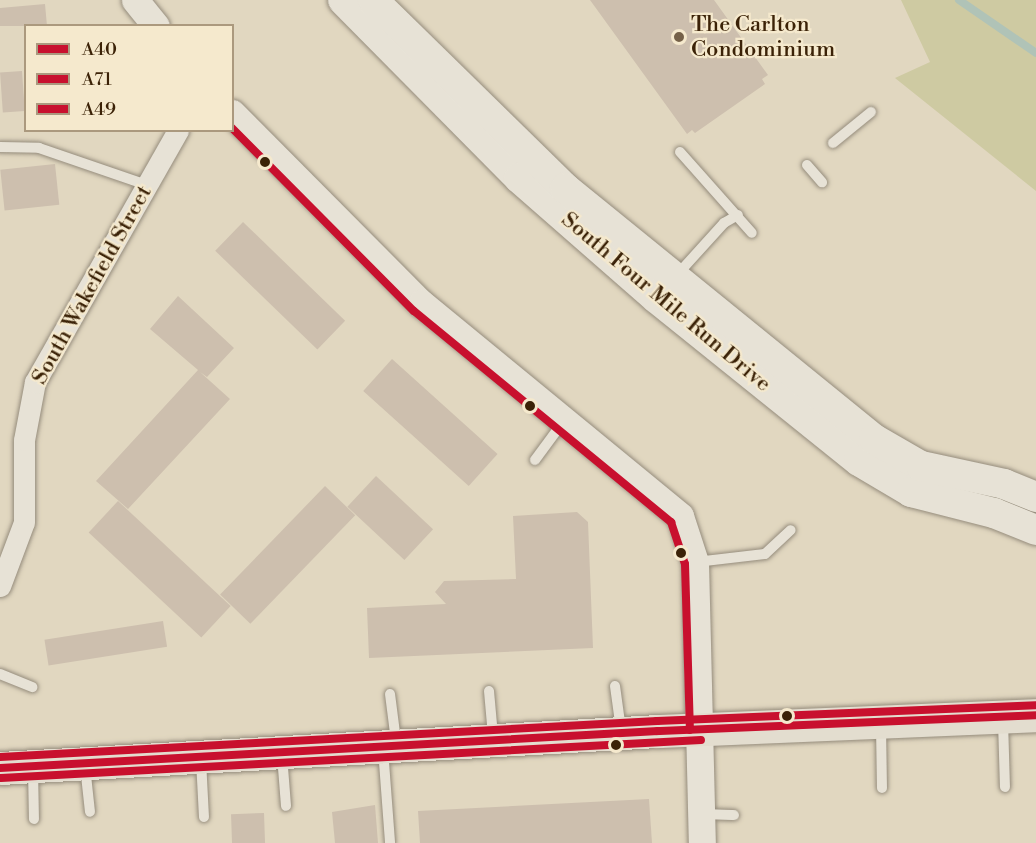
<!DOCTYPE html>
<style>
body{margin:0}
#map{position:relative;width:1036px;height:843px;overflow:hidden;background:#e1d7c0;font-family:"Libre Bodoni",serif}
div>[style]{position:absolute}
.green>*{inset:0;background:#cecaa2}
.stream>*{height:8px;margin:-4px;padding:0 4px;transform-origin:4px;border-radius:4px;background:#b0c3b7}
.building>*{inset:0;background:#cdbfae;transform-origin:0 0}
.roads{filter:drop-shadow(0 0 2px #958c7c) drop-shadow(0 0 2px #958c7c)}
.service>*{height:10px;margin:-5px;padding:0 5px;transform-origin:5px;border-radius:5px;background:#e7e2d6}
.minor>*{height:21px;margin:-10.5px;padding:0 10.5px;transform-origin:10.5px;border-radius:10.5px;background:#e7e2d6}
.tertiary>*{height:27px;margin:-13.5px;padding:0 13.5px;transform-origin:13.5px;border-radius:13.5px;background:#e7e2d6}
.secondary>*{height:30px;margin:-15px;padding:0 15px;transform-origin:15px;border-radius:15px;background:#e7e2d6}
.primary>*{height:33px;margin:-16.5px;padding:0 16.5px;transform-origin:16.5px;border-radius:16.5px;background:#e3ddcf}
.bus-1>*{height:8px;margin:-4px;padding:0 4px;transform-origin:4px;border-radius:4px;background:#c8102e}
.bus-2>*{height:8px;margin:-4px;padding:0 4px;transform-origin:4px;border-radius:4px;background:#c8102e}
.bus-3>*{height:8px;margin:-4px;padding:0 4px;transform-origin:4px;border-radius:4px;background:#c8102e}
.dots>*{width:16px;height:16px;translate:-50% -50%;box-sizing:border-box;border:3px solid #f5e9cd;border-radius:50%}
span{translate:-50% -50%;white-space:nowrap;text-align:center;line-height:1.15;-webkit-text-stroke:4.5px #f5e9cd;paint-order:stroke}
.poi-label{font-size:22px;color:#3b2207}
.left{translate:0 -50%;text-align:left}
.street-label{font-size:22px;color:#3b2207}
.legend{position:absolute;left:24px;top:24px;width:210px;height:108px;box-sizing:border-box;background:#f5e9cd;border:2px solid #ab997e;margin:0;padding:8px 10px;list-style:none;font-size:18px;color:#3b2207}
.legend li{display:flex;align-items:center;gap:12px;height:30px}
.legend b{width:30px;border:2px solid #ab997e}
</style>
<div id="map">
<div class="green">
<div style="clip-path:polygon(901px 0,1036px 0,1036px 191px,895px 78px,930px 62px)"></div>
</div>
<div class="stream">
<div style="left:959px;top:0;width:93px;rotate:34.5deg"></div>
</div>
<div class="building">
<div style="clip-path:polygon(590px 0,714px 0,768px 75px,762px 79px,765px 84px,695px 133px,692px 130px,687px 134px)"></div>
<div style="clip-path:polygon(45px 4px,47px 26px,0 26px,0 8px)"></div>
<div style="left:22px;top:71px;width:40px;height:22px;rotate:86deg"></div>
<div style="left:55px;top:164px;width:41px;height:55px;rotate:84deg"></div>
<div style="left:243px;top:222px;width:142px;height:40px;rotate:44deg"></div>
<div style="clip-path:polygon(178px 296px,234px 348px,207px 377px,200px 372px,230px 399px,128px 509px,96px 481px,198px 370px,150px 329px)"></div>
<div style="left:392px;top:359px;width:142px;height:43px;rotate:42deg"></div>
<div style="left:376px;top:476px;width:78px;height:42px;rotate:43deg"></div>
<div style="left:325px;top:486px;width:42px;height:151px;rotate:44deg"></div>
<div style="left:118px;top:501px;width:154px;height:43px;rotate:43deg"></div>
<div style="clip-path:polygon(577px 512px,588px 522px,593px 648px,369px 658px,367px 608px,446px 604px,435px 592px,444px 581px,516px 579px,513px 516px)"></div>
<div style="left:163px;top:621px;width:26px;height:120px;rotate:81deg"></div>
<div style="clip-path:polygon(649px 799px,652px 843px,420px 843px,418px 811px)"></div>
<div style="clip-path:polygon(375px 805px,378px 843px,335px 843px,332px 812px)"></div>
<div style="left:264px;top:813px;width:30px;height:33px;rotate:88deg"></div>
</div>
<div class="roads">
<div class="service">
<div style="left:833px;top:143px;width:49px;rotate:-39.2deg"></div>
<div style="left:0;top:147px;width:39px;rotate:1deg"></div>
<div style="left:39px;top:148px;width:114px;rotate:18.9deg"></div>
<div style="left:680px;top:152px;width:108px;rotate:48.4deg"></div>
<div style="left:807px;top:165px;width:23px;rotate:49deg"></div>
<div style="left:676px;top:276px;width:72px;rotate:-47.8deg"></div>
<div style="left:724px;top:223px;width:16px;rotate:-30deg"></div>
<div style="left:535px;top:460px;width:47px;rotate:-53.6deg"></div>
<div style="left:696px;top:562px;width:69px;rotate:-6.6deg"></div>
<div style="left:765px;top:554px;width:35px;rotate:-43deg"></div>
<div style="left:0;top:674px;width:35px;rotate:22deg"></div>
<div style="left:615px;top:686px;width:44px;rotate:82.2deg"></div>
<div style="left:489px;top:691px;width:45px;rotate:84.9deg"></div>
<div style="left:390px;top:694px;width:47px;rotate:82.7deg"></div>
<div style="left:1003px;top:721px;width:66px;rotate:88.3deg"></div>
<div style="left:881px;top:726px;width:62px;rotate:89.1deg"></div>
<div style="left:383px;top:749px;width:94px;rotate:85.7deg"></div>
<div style="left:282px;top:755px;width:51px;rotate:85.5deg"></div>
<div style="left:201px;top:760px;width:57px;rotate:87deg"></div>
<div style="left:85px;top:766px;width:46px;rotate:83.8deg"></div>
<div style="left:33px;top:769px;width:50px;rotate:88.9deg"></div>
<div style="left:701px;top:814px;width:33px;rotate:2deg"></div>
</div>
<div class="minor">
<div style="left:0;top:586px;width:68px;rotate:-69.4deg"></div>
<div style="left:24px;top:522px;width:82px;rotate:-90deg"></div>
<div style="left:24px;top:440px;width:59px;rotate:-79.3deg"></div>
<div style="left:35px;top:382px;width:290px;rotate:-60.4deg"></div>
</div>
<div class="tertiary">
<div style="left:135px;top:0;width:33px;rotate:51deg"></div>
<div style="left:232px;top:113px;width:268px;rotate:45.2deg"></div>
<div style="left:421px;top:303px;width:335px;rotate:39.4deg"></div>
<div style="left:680px;top:516px;width:48px;rotate:71.9deg"></div>
<div style="left:695px;top:562px;width:281px;rotate:88.6deg"></div>
</div>
<div class="secondary">
<div style="left:343px;top:0;width:250px;rotate:45.3deg"></div>
<div style="left:519px;top:178px;width:182px;rotate:41.2deg"></div>
<div style="left:656px;top:298px;width:260px;rotate:38.8deg"></div>
<div style="left:859px;top:461px;width:61px;rotate:30.8deg"></div>
<div style="left:911px;top:492px;width:86px;rotate:14.2deg"></div>
<div style="left:994px;top:513px;width:45px;rotate:22deg"></div>
<div style="left:373px;top:0;width:269px;rotate:44.4deg"></div>
<div style="left:565px;top:188px;width:398px;rotate:39.1deg"></div>
<div style="left:874px;top:439px;width:54px;rotate:29.9deg"></div>
<div style="left:921px;top:466px;width:85px;rotate:12.2deg"></div>
<div style="left:1004px;top:484px;width:35px;rotate:22deg"></div>
</div>
<div class="primary">
<div style="left:0;top:768px;width:659px;rotate:-3.22deg"></div>
<div style="left:658px;top:731px;width:378px;rotate:-2.4deg"></div>
</div>
</div>
<div class="bus-1">
<div style="left:0;top:768px;width:659px;rotate:-3.22deg"></div>
<div style="left:658px;top:731px;width:378px;rotate:-2.4deg"></div>
</div>
<div class="bus-2">
<div style="left:232px;top:128px;width:258px;rotate:45.2deg"></div>
<div style="left:414px;top:311px;width:333px;rotate:39.4deg"></div>
<div style="left:671px;top:522px;width:44px;rotate:71.6deg"></div>
<div style="left:685px;top:564px;width:166px;rotate:88.3deg"></div>
<div style="left:1px;top:778px;width:701px;rotate:-3.11deg"></div>
</div>
<div class="bus-3">
<div style="left:0;top:757px;width:658px;rotate:-3.14deg"></div>
<div style="left:657px;top:721px;width:379px;rotate:-2.4deg"></div>
</div>
<div class="dots">
<div style="left:679px;top:37px;background:#756148"></div>
<div style="left:265px;top:162px;background:#3b2207"></div>
<div style="left:530px;top:406px;background:#3b2207"></div>
<div style="left:681px;top:553px;background:#3b2207"></div>
<div style="left:787px;top:716px;background:#3b2207"></div>
<div style="left:616px;top:745px;background:#3b2207"></div>
</div>
<div class="poi-label">
<span class="left" style="left:691px;top:37px">The Carlton<br>Condominium</span>
</div>
<div class="street-label">
<span style="left:92px;top:285px;rotate:-61deg">South Wakefield Street</span>
<span style="left:666px;top:302px;rotate:40deg">South Four Mile Run Drive</span>
</div>
<ul class="legend">
<li><b style="height:8px;background:#c8102e"></b>A40</li>
<li><b style="height:8px;background:#c8102e"></b>A71</li>
<li><b style="height:8px;background:#c8102e"></b>A49</li>
</ul>
</div>
